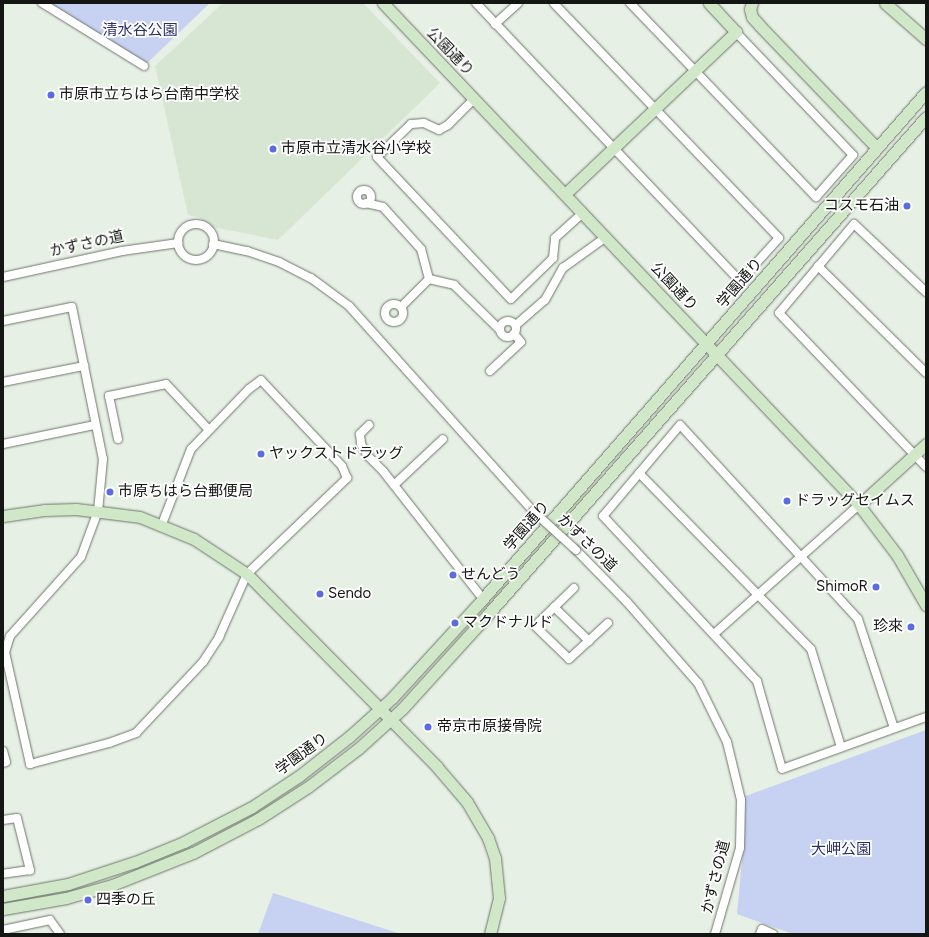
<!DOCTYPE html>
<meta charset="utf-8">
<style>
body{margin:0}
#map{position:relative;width:929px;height:937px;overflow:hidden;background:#e7f0e4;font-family:Figtree,"Noto Sans JP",sans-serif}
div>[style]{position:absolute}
.built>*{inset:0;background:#d7e5d3}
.green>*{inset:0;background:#c7d1f2}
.roads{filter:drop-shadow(0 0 1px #6e766c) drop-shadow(0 0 1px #6e766c)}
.street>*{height:8px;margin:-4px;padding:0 4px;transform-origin:4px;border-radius:4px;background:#fff}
.street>.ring{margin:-4px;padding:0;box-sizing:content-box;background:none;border:8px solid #fff;border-radius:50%}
.secondary>*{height:11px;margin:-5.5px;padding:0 5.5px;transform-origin:5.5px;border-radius:5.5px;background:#d0e8c8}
.bridges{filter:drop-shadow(0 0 1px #6e766c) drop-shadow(0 0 1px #6e766c)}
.street-bridge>*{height:8px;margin:-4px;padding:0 4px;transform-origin:4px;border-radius:4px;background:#fff}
.dots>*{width:11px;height:11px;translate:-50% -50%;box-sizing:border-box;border:2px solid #fff;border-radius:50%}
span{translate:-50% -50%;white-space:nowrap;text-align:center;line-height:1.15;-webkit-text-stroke:3.5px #fff;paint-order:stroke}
.park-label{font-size:15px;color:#283167}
.street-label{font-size:15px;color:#131612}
.poi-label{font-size:15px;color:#131612}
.left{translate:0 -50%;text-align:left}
.right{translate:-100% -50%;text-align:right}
.frame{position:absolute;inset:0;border:4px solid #131612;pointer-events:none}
</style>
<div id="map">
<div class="built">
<div style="clip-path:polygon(223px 3px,363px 3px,440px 83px,278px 240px,213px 227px,200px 218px,188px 215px,155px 66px)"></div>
</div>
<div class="green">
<div style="clip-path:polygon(41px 3px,210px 3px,144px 66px)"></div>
<div style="clip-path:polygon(926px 730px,926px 934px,793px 934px,737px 914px,745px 829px,743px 797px)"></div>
<div style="clip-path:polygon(273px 893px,401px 934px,258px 934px)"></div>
</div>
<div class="roads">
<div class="street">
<div style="left:42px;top:3px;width:120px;rotate:31.7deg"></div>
<div style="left:476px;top:3px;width:383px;rotate:46.5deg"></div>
<div style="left:740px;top:281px;width:58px;rotate:-47.8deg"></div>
<div style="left:779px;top:238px;width:325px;rotate:-133.8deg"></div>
<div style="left:630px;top:3px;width:269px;rotate:46.2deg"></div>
<div style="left:816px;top:197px;width:56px;rotate:-48.6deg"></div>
<div style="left:853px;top:155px;width:170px;rotate:-133.6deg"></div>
<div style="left:495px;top:24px;width:31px;rotate:-42deg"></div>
<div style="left:474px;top:99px;width:37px;rotate:135deg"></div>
<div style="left:448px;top:125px;width:10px;rotate:151deg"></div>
<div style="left:439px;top:130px;width:17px;rotate:-155deg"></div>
<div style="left:424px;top:123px;width:13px;rotate:176deg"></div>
<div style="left:411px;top:124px;width:47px;rotate:135.9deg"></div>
<div style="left:377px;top:157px;width:195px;rotate:46.7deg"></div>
<div style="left:511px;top:299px;width:59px;rotate:-44.3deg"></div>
<div style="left:553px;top:258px;width:20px;rotate:-84deg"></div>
<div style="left:555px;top:238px;width:38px;rotate:-42deg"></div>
<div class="ring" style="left:357px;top:190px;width:6px;height:6px"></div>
<div style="left:366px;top:203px;width:17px;rotate:13deg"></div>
<div style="left:383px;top:207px;width:57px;rotate:47.9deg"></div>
<div style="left:421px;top:249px;width:31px;rotate:75deg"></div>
<div style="left:429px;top:279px;width:26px;rotate:13deg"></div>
<div style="left:454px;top:285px;width:63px;rotate:44.4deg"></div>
<div class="ring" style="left:178px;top:224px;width:28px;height:28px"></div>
<div style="left:213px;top:244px;width:35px;rotate:12deg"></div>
<div style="left:247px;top:251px;width:34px;rotate:19deg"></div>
<div style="left:279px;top:262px;width:36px;rotate:27deg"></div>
<div style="left:311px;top:278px;width:47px;rotate:36.4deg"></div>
<div style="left:349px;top:306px;width:275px;rotate:48.1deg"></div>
<div style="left:818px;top:266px;width:152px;rotate:44.7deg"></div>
<div style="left:3px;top:277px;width:122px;rotate:-12.3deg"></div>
<div style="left:122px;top:251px;width:57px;rotate:-8.1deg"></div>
<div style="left:926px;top:292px;width:99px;rotate:-136.6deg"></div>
<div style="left:854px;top:224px;width:116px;rotate:130.1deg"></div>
<div style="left:779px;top:313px;width:213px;rotate:46.3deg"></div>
<div class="ring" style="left:385px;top:304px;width:10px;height:10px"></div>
<div style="left:401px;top:307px;width:40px;rotate:-45deg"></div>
<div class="ring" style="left:500px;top:321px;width:8px;height:8px"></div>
<div style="left:3px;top:321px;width:70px;rotate:-11.5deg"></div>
<div style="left:72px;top:307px;width:155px;rotate:78.5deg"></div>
<div style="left:103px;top:459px;width:52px;rotate:95.5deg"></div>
<div style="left:98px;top:511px;width:49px;rotate:110.3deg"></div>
<div style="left:81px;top:557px;width:106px;rotate:131.9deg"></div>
<div style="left:10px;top:636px;width:17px;rotate:107deg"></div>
<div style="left:5px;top:652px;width:115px;rotate:77.4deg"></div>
<div style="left:30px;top:764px;width:82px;rotate:-14.9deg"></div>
<div style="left:109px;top:743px;width:29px;rotate:-20deg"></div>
<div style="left:136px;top:733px;width:98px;rotate:-46.7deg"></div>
<div style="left:203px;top:662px;width:30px;rotate:-57deg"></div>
<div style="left:219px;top:637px;width:69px;rotate:-66deg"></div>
<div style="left:247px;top:574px;width:139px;rotate:-43.8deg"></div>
<div style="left:347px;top:478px;width:13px;rotate:-113deg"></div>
<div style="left:342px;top:466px;width:118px;rotate:-133.3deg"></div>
<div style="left:261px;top:380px;width:15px;rotate:143deg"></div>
<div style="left:249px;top:389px;width:83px;rotate:134deg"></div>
<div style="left:191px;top:449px;width:80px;rotate:111.1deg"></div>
<div style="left:516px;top:325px;width:38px;rotate:-41deg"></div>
<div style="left:545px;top:300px;width:37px;rotate:-61deg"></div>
<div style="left:563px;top:268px;width:53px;rotate:-35.8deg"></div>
<div style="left:490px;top:371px;width:42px;rotate:-43.1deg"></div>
<div style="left:521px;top:342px;width:11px;rotate:-131deg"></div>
<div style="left:3px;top:382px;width:83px;rotate:-11.2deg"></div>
<div style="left:369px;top:425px;width:13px;rotate:135deg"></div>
<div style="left:360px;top:434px;width:10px;rotate:84deg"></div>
<div style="left:361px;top:444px;width:13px;rotate:61deg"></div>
<div style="left:367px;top:455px;width:23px;rotate:45deg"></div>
<div style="left:383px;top:471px;width:162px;rotate:52deg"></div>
<div style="left:118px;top:439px;width:44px;rotate:-101.8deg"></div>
<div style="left:109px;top:396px;width:58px;rotate:-11.9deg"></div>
<div style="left:166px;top:384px;width:63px;rotate:46.9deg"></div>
<div style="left:3px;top:444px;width:94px;rotate:-11.7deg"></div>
<div style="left:639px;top:473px;width:246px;rotate:45.7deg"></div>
<div style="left:811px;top:649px;width:102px;rotate:73deg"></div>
<div style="left:394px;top:485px;width:67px;rotate:-43.2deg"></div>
<div style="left:576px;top:550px;width:73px;rotate:45.6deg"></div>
<div style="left:627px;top:602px;width:108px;rotate:48.8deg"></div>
<div style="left:698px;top:683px;width:66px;rotate:63.8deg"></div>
<div style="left:727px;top:742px;width:60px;rotate:76.4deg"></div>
<div style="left:741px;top:800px;width:48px;rotate:91.2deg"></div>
<div style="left:740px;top:848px;width:90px;rotate:106.2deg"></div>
<div style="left:574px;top:588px;width:54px;rotate:135.7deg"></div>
<div style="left:535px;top:626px;width:47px;rotate:44.1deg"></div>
<div style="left:569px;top:659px;width:53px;rotate:-42.7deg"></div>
<div style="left:554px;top:607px;width:49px;rotate:44.2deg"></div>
<div style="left:714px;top:634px;width:194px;rotate:-41.7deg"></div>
<div style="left:894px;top:728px;width:115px;rotate:-108.3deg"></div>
<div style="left:858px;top:619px;width:263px;rotate:-132.5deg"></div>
<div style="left:680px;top:425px;width:119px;rotate:130.2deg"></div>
<div style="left:603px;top:516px;width:226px;rotate:47deg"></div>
<div style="left:757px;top:681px;width:91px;rotate:74.1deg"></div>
<div style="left:782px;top:769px;width:153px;rotate:-19.9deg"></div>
<div style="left:3px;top:751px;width:11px;rotate:75deg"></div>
<div style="left:6px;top:762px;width:3px;rotate:162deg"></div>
<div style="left:3px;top:820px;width:14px;rotate:-8deg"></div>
<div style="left:17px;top:818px;width:54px;rotate:76deg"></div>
<div style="left:30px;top:870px;width:27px;rotate:172deg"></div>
<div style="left:3px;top:930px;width:48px;rotate:-12deg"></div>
<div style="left:50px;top:920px;width:17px;rotate:54deg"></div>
<div style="left:760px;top:934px;width:5px;rotate:-68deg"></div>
<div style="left:762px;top:929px;width:12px;rotate:24deg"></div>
</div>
<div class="secondary">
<div style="left:383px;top:3px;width:692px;rotate:46.52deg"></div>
<div style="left:859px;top:505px;width:63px;rotate:52.8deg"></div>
<div style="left:897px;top:555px;width:58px;rotate:59.9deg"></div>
<div style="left:752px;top:3px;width:6px;rotate:108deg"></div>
<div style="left:750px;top:9px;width:8px;rotate:76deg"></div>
<div style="left:752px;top:17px;width:12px;rotate:48deg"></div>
<div style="left:760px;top:26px;width:169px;rotate:46.2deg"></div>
<div style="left:885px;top:3px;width:55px;rotate:41.3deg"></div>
<div style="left:565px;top:194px;width:236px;rotate:-43.5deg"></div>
<div style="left:736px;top:32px;width:40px;rotate:-133deg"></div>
<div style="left:859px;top:505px;width:91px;rotate:-42.3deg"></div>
<div style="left:3px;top:516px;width:41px;rotate:-8.3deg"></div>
<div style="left:44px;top:510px;width:32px;rotate:-2deg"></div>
<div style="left:76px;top:509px;width:64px;rotate:7.1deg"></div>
<div style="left:140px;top:517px;width:58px;rotate:22.2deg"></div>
<div style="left:194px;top:539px;width:64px;rotate:33.4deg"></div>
<div style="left:247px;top:574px;width:271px;rotate:45.4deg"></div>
<div style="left:437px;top:767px;width:46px;rotate:49.4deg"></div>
<div style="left:467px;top:802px;width:42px;rotate:59.7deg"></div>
<div style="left:488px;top:838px;width:21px;rotate:71deg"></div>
<div style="left:495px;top:858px;width:40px;rotate:84.3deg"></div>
<div style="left:499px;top:898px;width:37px;rotate:104deg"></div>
<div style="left:3px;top:896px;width:66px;rotate:-10.5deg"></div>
<div style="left:68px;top:884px;width:71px;rotate:-18.2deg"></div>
<div style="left:135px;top:862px;width:53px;rotate:-22.2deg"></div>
<div style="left:184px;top:842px;width:76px;rotate:-27.2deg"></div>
<div style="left:252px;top:807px;width:56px;rotate:-33.4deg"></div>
<div style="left:299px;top:776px;width:65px;rotate:-38.1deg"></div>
<div style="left:350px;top:736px;width:57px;rotate:-42.1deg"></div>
<div style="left:392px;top:698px;width:129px;rotate:-47.5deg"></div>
<div style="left:479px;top:603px;width:679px;rotate:-48.82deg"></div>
<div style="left:3px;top:909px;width:64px;rotate:-9.9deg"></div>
<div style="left:66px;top:898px;width:48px;rotate:-15.8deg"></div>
<div style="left:112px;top:885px;width:87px;rotate:-21.6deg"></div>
<div style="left:193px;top:853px;width:73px;rotate:-27.6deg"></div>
<div style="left:258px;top:819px;width:59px;rotate:-32.6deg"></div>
<div style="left:308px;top:787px;width:64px;rotate:-37.4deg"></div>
<div style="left:359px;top:748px;width:58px;rotate:-42.2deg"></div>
<div style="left:402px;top:709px;width:130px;rotate:-47.8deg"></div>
<div style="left:489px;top:613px;width:661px;rotate:-48.62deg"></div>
</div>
</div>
<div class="bridges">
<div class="street-bridge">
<div style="left:533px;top:511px;width:58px;rotate:42.2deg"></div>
</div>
</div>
<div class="dots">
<div style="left:51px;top:95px;background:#5b6ce3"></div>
<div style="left:273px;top:149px;background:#5b6ce3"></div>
<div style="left:907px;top:206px;background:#5b6ce3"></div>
<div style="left:261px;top:454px;background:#5b6ce3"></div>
<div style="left:110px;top:492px;background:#5b6ce3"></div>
<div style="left:787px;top:501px;background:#5b6ce3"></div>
<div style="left:453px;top:575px;background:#5b6ce3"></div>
<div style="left:876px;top:587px;background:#5b6ce3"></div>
<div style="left:320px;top:594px;background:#5b6ce3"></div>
<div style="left:455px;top:623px;background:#5b6ce3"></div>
<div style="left:911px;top:627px;background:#5b6ce3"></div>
<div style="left:428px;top:727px;background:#5b6ce3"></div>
<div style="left:88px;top:900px;background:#5b6ce3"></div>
</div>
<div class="park-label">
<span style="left:140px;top:31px">清水谷公園</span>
<span style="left:841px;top:850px">大岬公園</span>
</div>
<div class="street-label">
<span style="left:450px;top:52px;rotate:46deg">公園通り</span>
<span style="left:87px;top:244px;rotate:-12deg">かずさの道</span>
<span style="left:740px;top:283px;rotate:-49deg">学園通り</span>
<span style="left:674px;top:287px;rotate:47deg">公園通り</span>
<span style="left:527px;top:526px;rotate:-49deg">学園通り</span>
<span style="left:587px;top:543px;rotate:44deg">かずさの道</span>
<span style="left:302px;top:754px;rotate:-36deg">学園通り</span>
<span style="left:716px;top:877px;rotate:-76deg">かずさの道</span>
</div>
<div class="poi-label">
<span class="left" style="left:59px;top:95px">市原市立ちはら台南中学校</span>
<span class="left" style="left:281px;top:149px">市原市立清水谷小学校</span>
<span class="right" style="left:899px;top:206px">コスモ石油</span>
<span class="left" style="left:269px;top:454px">ヤックストドラッグ</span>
<span class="left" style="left:118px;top:492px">市原ちはら台郵便局</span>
<span class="left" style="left:795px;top:501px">ドラッグセイムス</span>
<span class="left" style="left:461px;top:575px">せんどう</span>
<span class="right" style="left:868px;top:587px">ShimoR</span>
<span class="left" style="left:328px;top:594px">Sendo</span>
<span class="left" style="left:463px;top:623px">マクドナルド</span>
<span class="right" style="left:903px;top:627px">珍來</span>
<span class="left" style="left:437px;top:727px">帝京市原接骨院</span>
<span class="left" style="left:96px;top:900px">四季の丘</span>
</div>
<div class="frame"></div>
</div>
